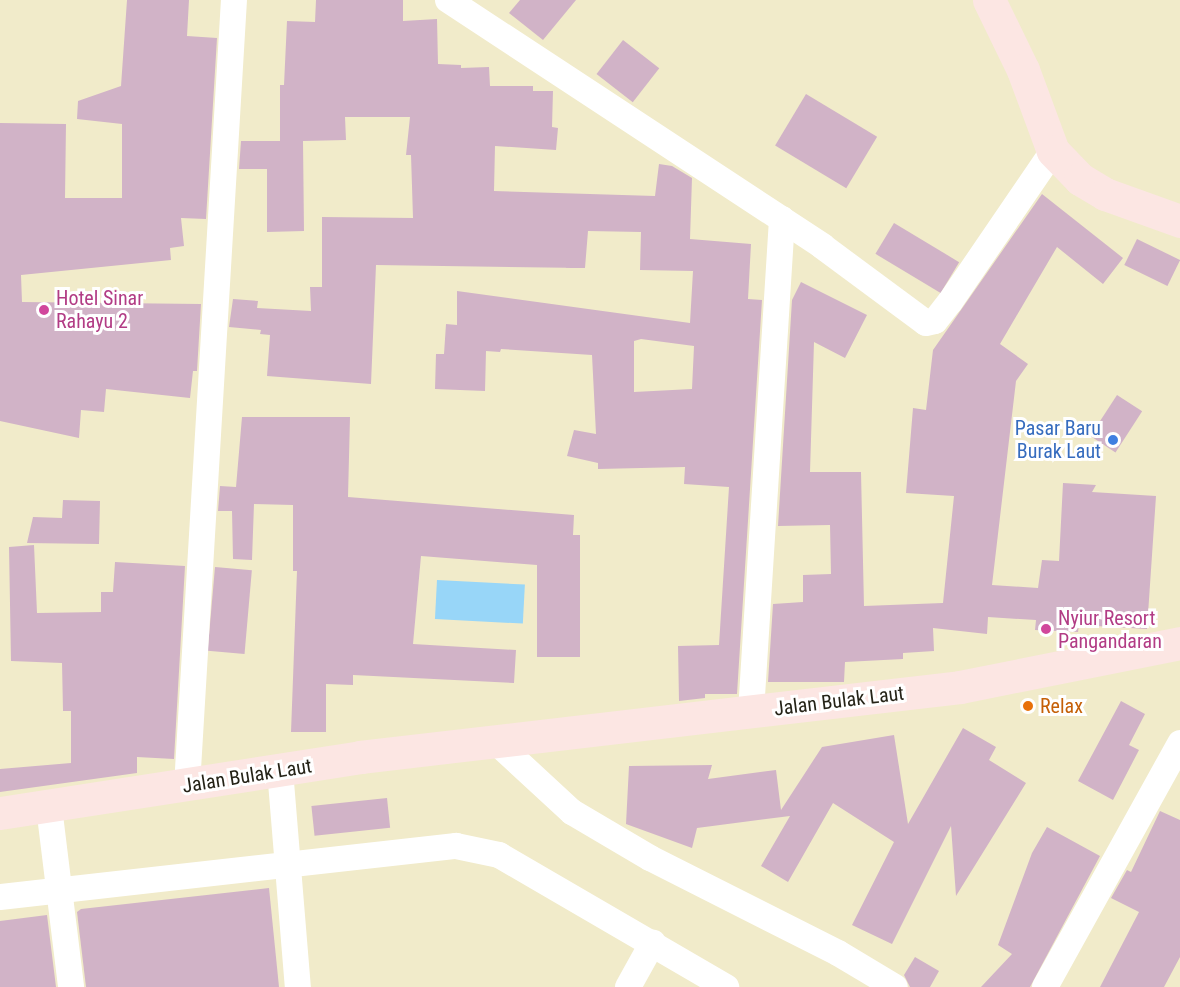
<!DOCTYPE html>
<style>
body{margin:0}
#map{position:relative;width:1180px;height:987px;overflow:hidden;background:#f1ebca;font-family:"Roboto Condensed",sans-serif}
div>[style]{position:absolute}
.water>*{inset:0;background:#98d6f8;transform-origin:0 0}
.building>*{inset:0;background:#d1b3c7;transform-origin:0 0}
.street>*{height:26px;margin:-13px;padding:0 13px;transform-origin:13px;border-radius:13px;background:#fff}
.secondary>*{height:33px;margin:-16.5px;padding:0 16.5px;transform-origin:16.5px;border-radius:16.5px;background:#fce6e3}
.dots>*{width:16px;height:16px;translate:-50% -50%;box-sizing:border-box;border:3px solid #fff;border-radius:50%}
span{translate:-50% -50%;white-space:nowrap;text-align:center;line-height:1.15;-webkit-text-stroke:6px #fff;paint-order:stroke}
.hotel-label{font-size:20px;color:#b23c85}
.left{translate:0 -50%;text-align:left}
.shop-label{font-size:20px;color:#366cbe}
.right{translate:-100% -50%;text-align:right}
.street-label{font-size:20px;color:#252317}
.food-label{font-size:20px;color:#c56008}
</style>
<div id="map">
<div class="water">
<div style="left:437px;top:580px;width:88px;height:39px;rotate:3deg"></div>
</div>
<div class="building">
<div style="clip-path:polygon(127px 0,189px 0,187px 36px,217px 38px,206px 219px,181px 218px,184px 246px,170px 248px,171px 260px,21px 275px,22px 302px,201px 304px,197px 371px,193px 371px,190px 398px,106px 389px,104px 412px,81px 410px,79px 438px,0 421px,0 123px,66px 124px,65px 198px,122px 198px,122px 124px,77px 119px,78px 101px,121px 86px)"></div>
<div style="clip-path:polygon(evenodd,316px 0,403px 0,403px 21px,437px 19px,438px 64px,461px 65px,461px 68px,489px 67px,490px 86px,533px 86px,533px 91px,553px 91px,552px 127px,558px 128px,556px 150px,495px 146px,494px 191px,655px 196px,659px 164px,672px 166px,692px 178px,690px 239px,751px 244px,748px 299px,762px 300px,737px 694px,705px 694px,705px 698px,679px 701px,678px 646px,719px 645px,729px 487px,684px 484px,685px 467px,598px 469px,598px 463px,567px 456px,574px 430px,596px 434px,592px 355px,501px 349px,500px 352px,486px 351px,485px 391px,435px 389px,436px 354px,444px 354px,446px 324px,457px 325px,457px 291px,690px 323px,693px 271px,640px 270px,641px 232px,588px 231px,585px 268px,376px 265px,371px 384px,267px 376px,270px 335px,260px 334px,261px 330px,229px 327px,233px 299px,258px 301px,257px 308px,311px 311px,310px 287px,322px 287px,322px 217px,413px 218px,411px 155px,406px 155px,410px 117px,345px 117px,346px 140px,303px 141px,304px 231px,267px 232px,267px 169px,239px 169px,241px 141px,280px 141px,280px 85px,284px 85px,287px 21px,315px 22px,316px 0,641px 339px,694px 346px,692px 389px,634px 392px,634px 341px,641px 339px)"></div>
<div style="clip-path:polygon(520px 0,576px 0,543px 40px,509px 13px)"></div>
<div style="left:623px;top:40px;width:46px;height:43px;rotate:38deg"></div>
<div style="left:806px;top:94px;width:83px;height:60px;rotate:31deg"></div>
<div style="clip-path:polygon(1042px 194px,1123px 258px,1103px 284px,1057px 247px,1000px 344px,1028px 364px,1016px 381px,992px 585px,1038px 588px,1042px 560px,1059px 561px,1063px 483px,1096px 485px,1092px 492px,1156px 496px,1147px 629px,1079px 625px,1078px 632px,1035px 630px,1036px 620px,988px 617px,987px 634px,933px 628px,934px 651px,903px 653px,903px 659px,845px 662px,844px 682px,768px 682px,773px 604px,803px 602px,803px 575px,831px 574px,830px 525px,778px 526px,792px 300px,801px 282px,867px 315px,845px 358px,814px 342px,810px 472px,861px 472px,864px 606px,943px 603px,954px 496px,906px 493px,913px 408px,926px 410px,933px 350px)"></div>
<div style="left:894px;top:223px;width:76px;height:36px;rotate:31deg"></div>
<div style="left:1137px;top:239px;width:48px;height:29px;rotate:26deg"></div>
<div style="left:1117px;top:395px;width:30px;height:49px;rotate:33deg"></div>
<div style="clip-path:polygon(242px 417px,350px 417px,348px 497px,574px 515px,573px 535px,580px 535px,580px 657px,537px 657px,537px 565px,421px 556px,413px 644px,516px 650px,514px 683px,353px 675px,353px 685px,326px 684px,326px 732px,291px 732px,297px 571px,293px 571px,293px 505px,254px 504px,252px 560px,233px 559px,232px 511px,218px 511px,220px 486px,236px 487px)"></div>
<div style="clip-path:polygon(63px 500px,100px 501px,99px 544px,27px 543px,33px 517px,62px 518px)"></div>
<div style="clip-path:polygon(34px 545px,37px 613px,101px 612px,101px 592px,113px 592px,115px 562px,185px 566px,174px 759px,137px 757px,137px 773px,0 792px,0 769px,71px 763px,71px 711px,63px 711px,62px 663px,11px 661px,9px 547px)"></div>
<div style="left:215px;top:567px;width:37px;height:84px;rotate:5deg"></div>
<div style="clip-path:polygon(1121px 701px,1145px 714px,1129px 745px,1139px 750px,1113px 800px,1078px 781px)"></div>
<div style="clip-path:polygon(963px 728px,996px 747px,989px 760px,1026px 783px,956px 896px,951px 826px,892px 944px,852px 925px,894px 842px,833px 803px,788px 882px,761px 866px,790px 816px,697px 828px,692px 848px,626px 824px,629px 766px,712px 765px,708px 779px,776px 770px,781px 810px,822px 747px,894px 735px,908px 824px)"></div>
<div style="left:387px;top:798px;width:30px;height:76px;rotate:84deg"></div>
<div style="clip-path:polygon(1160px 811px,1180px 820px,1180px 957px,1164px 987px,1100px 987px,1139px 912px,1111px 898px,1127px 870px,1131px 872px)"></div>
<div style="clip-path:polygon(1047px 827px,1100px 856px,1030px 987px,981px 987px,1012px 954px,998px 945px,1032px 853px)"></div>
<div style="clip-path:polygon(269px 888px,279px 987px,86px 987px,77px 912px,81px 909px)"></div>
<div style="clip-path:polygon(47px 915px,56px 987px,0 987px,0 921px)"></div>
<div style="clip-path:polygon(915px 957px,939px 971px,930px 987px,910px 987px,904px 975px)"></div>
</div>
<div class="street">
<div style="left:448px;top:0;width:448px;rotate:33.3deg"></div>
<div style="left:822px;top:246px;width:129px;rotate:36.5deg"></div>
<div style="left:926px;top:323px;width:9px;rotate:-13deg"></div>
<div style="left:935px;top:321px;width:24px;rotate:-52deg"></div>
<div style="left:950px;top:302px;width:183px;rotate:-55.7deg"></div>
<div style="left:751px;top:712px;width:494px;rotate:-86.4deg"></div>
<div style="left:495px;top:741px;width:105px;rotate:42.7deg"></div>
<div style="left:572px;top:812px;width:91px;rotate:30.5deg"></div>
<div style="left:650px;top:858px;width:211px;rotate:26.8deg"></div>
<div style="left:838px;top:953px;width:66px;rotate:30.8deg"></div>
<div style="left:280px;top:770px;width:218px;rotate:85.3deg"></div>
<div style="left:187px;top:786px;width:787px;rotate:-86.58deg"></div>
<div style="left:49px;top:807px;width:181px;rotate:83deg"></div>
<div style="left:0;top:897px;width:459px;rotate:-6.4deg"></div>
<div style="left:456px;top:846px;width:44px;rotate:11.8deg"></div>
<div style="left:499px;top:855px;width:263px;rotate:30.2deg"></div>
<div style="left:628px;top:987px;width:51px;rotate:-60.9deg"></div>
<div style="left:1045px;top:987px;width:279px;rotate:-61deg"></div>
</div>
<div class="secondary">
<div style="left:989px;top:0;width:78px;rotate:64.1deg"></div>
<div style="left:1023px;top:70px;width:86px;rotate:69.7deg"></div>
<div style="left:1053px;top:151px;width:39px;rotate:46deg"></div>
<div style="left:1080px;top:179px;width:29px;rotate:31deg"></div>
<div style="left:1105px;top:194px;width:80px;rotate:19.8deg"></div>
<div style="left:0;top:813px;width:364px;rotate:-8.8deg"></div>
<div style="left:360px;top:757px;width:604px;rotate:-6.65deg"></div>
<div style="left:960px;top:687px;width:224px;rotate:-11.3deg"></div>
</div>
<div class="dots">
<div style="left:44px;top:310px;background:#d1479c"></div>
<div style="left:1113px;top:440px;background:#3f7fe0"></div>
<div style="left:1046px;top:629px;background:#d1479c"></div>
<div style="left:1028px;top:706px;background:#e8710a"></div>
</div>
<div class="hotel-label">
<span class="left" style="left:56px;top:310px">Hotel Sinar<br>Rahayu 2</span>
<span class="left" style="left:1058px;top:630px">Nyiur Resort<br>Pangandaran</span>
</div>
<div class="shop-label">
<span class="right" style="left:1101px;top:440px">Pasar Baru<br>Burak Laut</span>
</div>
<div class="street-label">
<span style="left:839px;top:701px;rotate:-7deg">Jalan Bulak Laut</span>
<span style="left:247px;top:776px;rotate:-9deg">Jalan Bulak Laut</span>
</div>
<div class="food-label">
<span class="left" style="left:1040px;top:706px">Relax</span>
</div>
</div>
